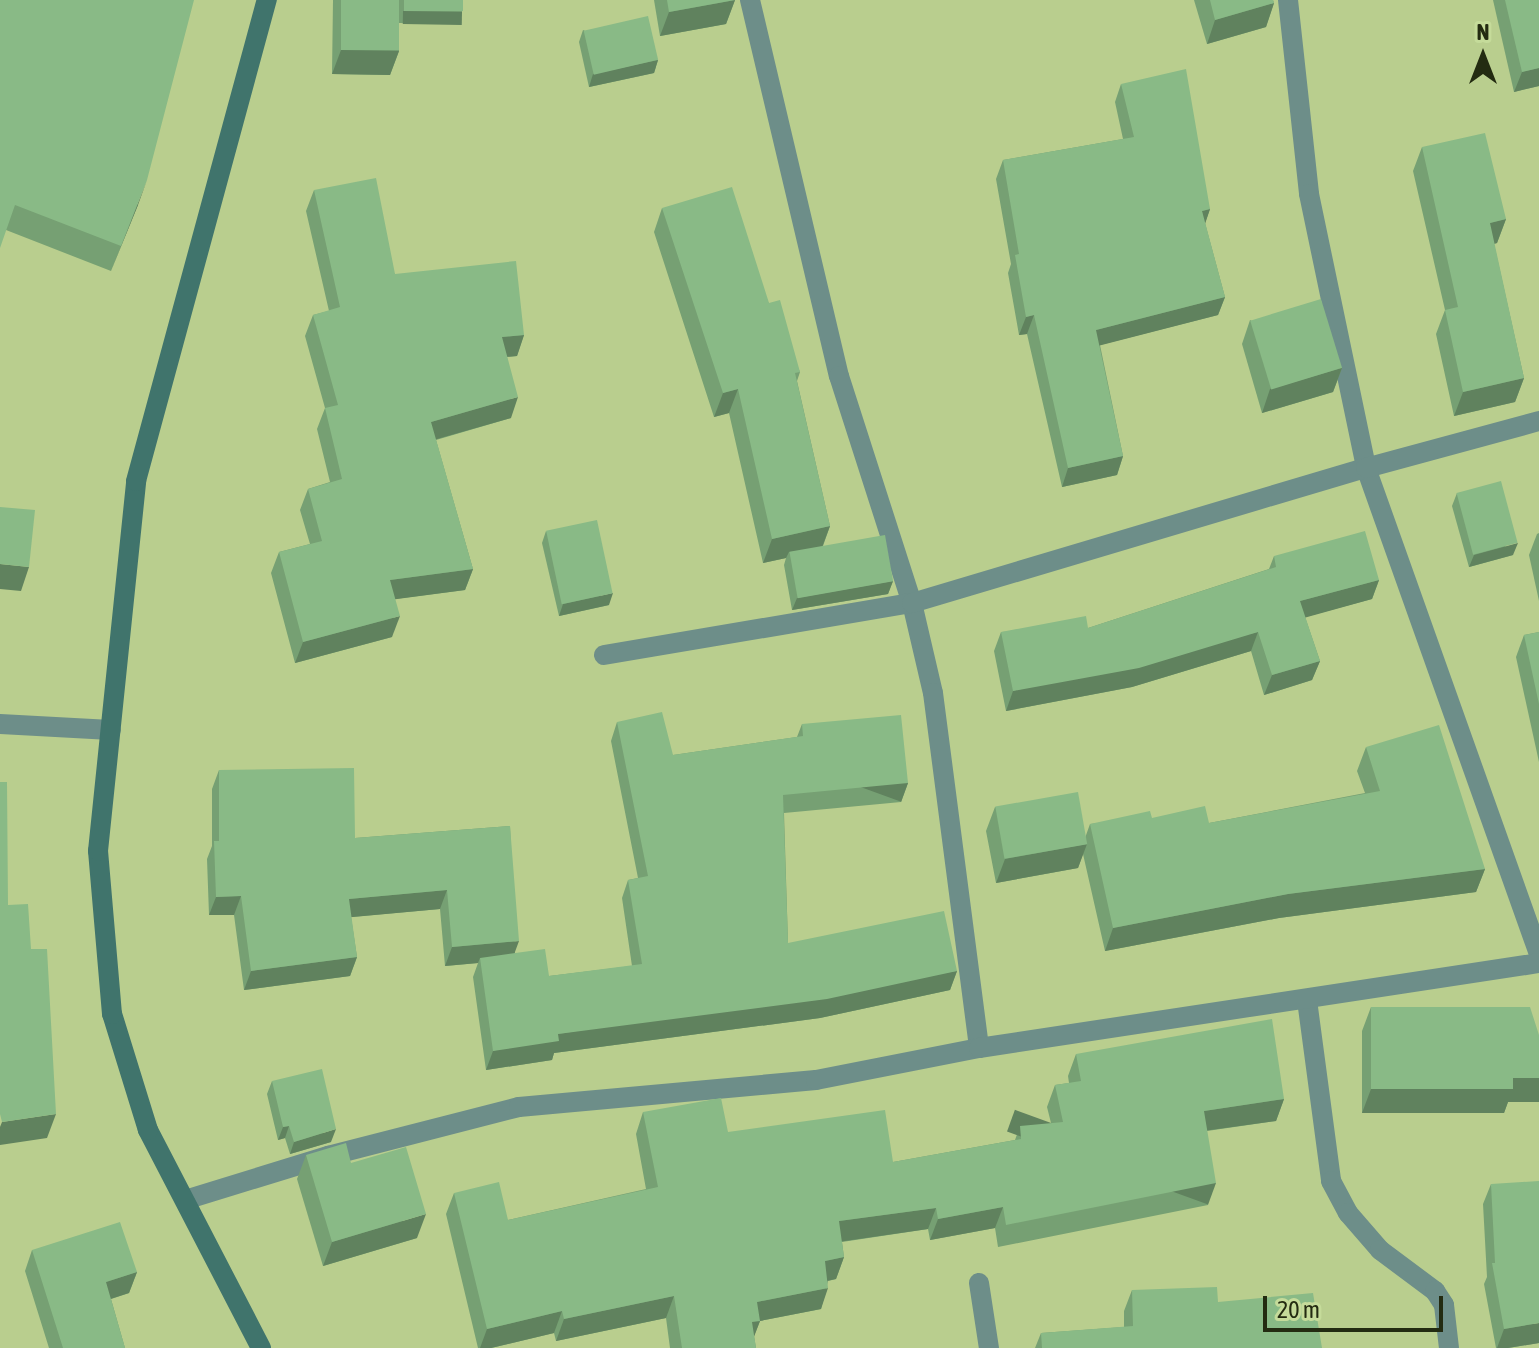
<!DOCTYPE html>
<style>
body{margin:0}
#map{position:relative;width:1539px;height:1348px;overflow:hidden;background:#b9ce8e;font-family:"Asap Condensed",sans-serif}
div>[style]{position:absolute}
.street>*{height:20px;margin:-10px;padding:0 10px;transform-origin:10px;border-radius:10px;background:#6d8e89}
.secondary>*{height:20px;margin:-10px;padding:0 10px;transform-origin:10px;border-radius:10px;background:#40746c}
.wall>*{inset:0;background:#76a073}
.shaded-wall>*{inset:0;background:#60825e;transform-origin:0 0}
.building>*{inset:0;background:#89ba86;transform-origin:0 0}
span{translate:-50% -50%;white-space:nowrap;text-align:center;line-height:1.15;-webkit-text-stroke:6px #c5db9a;paint-order:stroke}
.north{position:absolute;left:1443px;top:16px;width:80px;height:80px;-webkit-text-stroke:6px #c5db9a;paint-order:stroke;rotate:0deg;font-size:22px;font-weight:700;line-height:32px;text-align:center;color:#232b11}
.north::after{content:'';display:block;margin:auto;width:28px;height:36px;background:#232b11;clip-path:polygon(50% 0,100% 100%,50% 72%,0 100%)}
.scale{position:absolute;left:1263px;top:1296px;width:180px;height:36px;box-sizing:border-box;border:4px solid #232b11;border-top:0;padding-left:10px;font-size:24px;line-height:28px;white-space:nowrap;color:#232b11;-webkit-text-stroke:6px #c5db9a;paint-order:stroke}
</style>
<div id="map">
<div class="street">
<div style="left:750px;top:0;width:386px;rotate:76.7deg"></div>
<div style="left:839px;top:376px;width:238px;rotate:72.2deg"></div>
<div style="left:912px;top:603px;width:92px;rotate:76.9deg"></div>
<div style="left:933px;top:693px;width:358px;rotate:82.6deg"></div>
<div style="left:1288px;top:0;width:195px;rotate:83.8deg"></div>
<div style="left:1309px;top:194px;width:280px;rotate:78.2deg"></div>
<div style="left:1366px;top:468px;width:516px;rotate:70.41deg"></div>
<div style="left:604px;top:655px;width:312px;rotate:-9.6deg"></div>
<div style="left:912px;top:603px;width:474px;rotate:-16.6deg"></div>
<div style="left:1366px;top:468px;width:179px;rotate:-15.2deg"></div>
<div style="left:0;top:724px;width:111px;rotate:3.1deg"></div>
<div style="left:1307px;top:1000px;width:183px;rotate:82.4deg"></div>
<div style="left:1331px;top:1181px;width:36px;rotate:62deg"></div>
<div style="left:1348px;top:1213px;width:49px;rotate:49.1deg"></div>
<div style="left:1380px;top:1250px;width:69px;rotate:36.7deg"></div>
<div style="left:1435px;top:1291px;width:17px;rotate:57deg"></div>
<div style="left:1444px;top:1305px;width:43px;rotate:83.4deg"></div>
<div style="left:185px;top:1200px;width:150px;rotate:-17.1deg"></div>
<div style="left:328px;top:1156px;width:197px;rotate:-14.4deg"></div>
<div style="left:519px;top:1107px;width:298px;rotate:-5.2deg"></div>
<div style="left:816px;top:1080px;width:166px;rotate:-11.1deg"></div>
<div style="left:979px;top:1048px;width:566px;rotate:-8.63deg"></div>
<div style="left:979px;top:1283px;width:66px;rotate:81.3deg"></div>
</div>
<div class="secondary">
<div style="left:261px;top:1348px;width:246px;rotate:-117.4deg"></div>
<div style="left:148px;top:1130px;width:121px;rotate:-107.2deg"></div>
<div style="left:112px;top:1014px;width:164px;rotate:-94.9deg"></div>
<div style="left:98px;top:851px;width:372px;rotate:-84.1deg"></div>
<div style="left:136px;top:481px;width:499px;rotate:-74.8deg"></div>
</div>
<div class="wall">
<div style="clip-path:polygon(0 0,138px 205px,111px 271px,6px 230px)"></div>
<div style="clip-path:polygon(333px 0,463px 0,462px 12px,458px 24px,399px 23px,399px 51px,390px 75px,332px 74px)"></div>
<div style="clip-path:polygon(654px 0,735px 0,726px 24px,660px 36px)"></div>
<div style="clip-path:polygon(1194px 0,1273px 0,1274px 3px,1266px 27px,1207px 44px)"></div>
<div style="clip-path:polygon(1493px 0,1539px 0,1539px 86px,1514px 92px)"></div>
<div style="clip-path:polygon(583px 30px,658px 60px,654px 73px,589px 87px,579px 42px)"></div>
<div style="clip-path:polygon(1121px 84px,1210px 209px,1205px 223px,1225px 297px,1218px 315px,1100px 345px,1123px 456px,1117px 475px,1062px 487px,1027px 334px,1019px 335px,1008px 273px,1011px 264px,996px 179px,1003px 160px,1123px 139px,1115px 102px)"></div>
<div style="clip-path:polygon(1422px 147px,1506px 219px,1497px 243px,1494px 244px,1524px 378px,1515px 402px,1454px 416px,1436px 334px,1445px 310px,1413px 171px)"></div>
<div style="clip-path:polygon(314px 190px,395px 274px,524px 335px,517px 356px,507px 357px,511px 418px,436px 440px,473px 569px,465px 590px,395px 599px,392px 637px,295px 663px,271px 573px,279px 552px,310px 544px,300px 510px,308px 489px,330px 482px,317px 429px,325px 408px,305px 336px,313px 315px,329px 311px,306px 211px)"></div>
<div style="clip-path:polygon(662px 208px,769px 303px,800px 372px,797px 381px,830px 526px,823px 546px,893px 581px,888px 594px,792px 610px,784px 565px,786px 558px,763px 563px,729px 413px,714px 417px,654px 232px)"></div>
<div style="clip-path:polygon(1250px 320px,1342px 368px,1333px 392px,1262px 413px,1242px 344px)"></div>
<div style="clip-path:polygon(1457px 493px,1513px 555px,1469px 567px,1452px 506px)"></div>
<div style="clip-path:polygon(546px 531px,609px 605px,559px 616px,542px 543px)"></div>
<div style="clip-path:polygon(1539px 533px,1539px 601px,1529px 555px,1537px 534px)"></div>
<div style="clip-path:polygon(1274px 556px,1379px 580px,1372px 599px,1305px 617px,1320px 661px,1312px 680px,1264px 695px,1251px 651px,1132px 687px,1006px 711px,994px 651px,1001px 632px,1088px 628px,1269px 569px)"></div>
<div style="clip-path:polygon(1539px 632px,1539px 762px,1516px 657px,1524px 635px)"></div>
<div style="clip-path:polygon(617px 722px,673px 755px,797px 737px,802px 724px,908px 783px,901px 802px,784px 813px,788px 943px,957px 971px,950px 990px,820px 1018px,554px 1053px,552px 1060px,486px 1070px,473px 977px,478px 963px,445px 966px,440px 909px,351px 917px,357px 957px,350px 976px,244px 990px,234px 915px,209px 915px,207px 859px,212px 846px,212px 789px,219px 770px,355px 838px,510px 826px,515px 953px,549px 976px,632px 966px,622px 898px,628px 880px,638px 878px,611px 741px)"></div>
<div style="clip-path:polygon(1366px 747px,1485px 869px,1476px 892px,1279px 918px,1105px 951px,1083px 854px,1078px 868px,996px 883px,986px 831px,995px 807px,1085px 838px,1090px 824px,1152px 818px,1209px 823px,1365px 793px,1357px 771px)"></div>
<div style="clip-path:polygon(1371px 1007px,1539px 1102px,1508px 1102px,1504px 1113px,1362px 1113px,1362px 1031px)"></div>
<div style="clip-path:polygon(1076px 1054px,1284px 1099px,1276px 1121px,1207px 1131px,1208px 1205px,998px 1247px,995px 1228px,930px 1240px,928px 1229px,842px 1242px,844px 1257px,836px 1279px,828px 1281px,821px 1309px,760px 1321px,754px 1336px,756px 1348px,670px 1348px,666px 1318px,556px 1341px,554px 1333px,491px 1348px,478px 1348px,446px 1214px,454px 1193px,508px 1220px,646px 1189px,636px 1134px,643px 1112px,728px 1132px,893px 1162px,1015px 1140px,1020px 1126px,1051px 1123px,1047px 1107px,1055px 1085px,1069px 1083px,1068px 1076px)"></div>
<div style="clip-path:polygon(272px 1081px,331px 1142px,290px 1154px,285px 1138px,278px 1140px,267px 1094px)"></div>
<div style="clip-path:polygon(306px 1155px,351px 1163px,417px 1238px,323px 1266px,297px 1179px)"></div>
<div style="clip-path:polygon(1491px 1184px,1539px 1343px,1508px 1348px,1496px 1348px,1484px 1284px,1487px 1277px,1483px 1204px)"></div>
<div style="clip-path:polygon(32px 1250px,137px 1272px,129px 1293px,111px 1299px,125px 1348px,49px 1348px,25px 1271px)"></div>
<div style="clip-path:polygon(1132px 1290px,1218px 1302px,1322px 1348px,1035px 1348px,1041px 1333px,1124px 1327px,1124px 1311px)"></div>
</div>
<div class="shaded-wall">
<div style="clip-path:polygon(735px 0,726px 24px,660px 36px,669px 12px)"></div>
<div style="clip-path:polygon(1274px 3px,1266px 27px,1207px 44px,1215px 20px)"></div>
<div style="left:403px;top:11px;width:59px;height:13px;rotate:1deg"></div>
<div style="clip-path:polygon(341px 50px,399px 51px,390px 75px,332px 74px)"></div>
<div style="clip-path:polygon(658px 60px,654px 73px,589px 87px,593px 74px)"></div>
<div style="clip-path:polygon(1539px 68px,1539px 86px,1514px 92px,1522px 72px)"></div>
<div style="clip-path:polygon(147px 180px,138px 205px,111px 271px,121px 246px)"></div>
<div style="clip-path:polygon(1210px 209px,1204px 227px,1202px 211px)"></div>
<div style="clip-path:polygon(1506px 219px,1497px 243px,1481px 247px,1490px 223px)"></div>
<div style="clip-path:polygon(1225px 297px,1218px 315px,1090px 348px,1096px 330px)"></div>
<div style="clip-path:polygon(1034px 315px,1027px 334px,1019px 335px,1026px 317px)"></div>
<div style="clip-path:polygon(524px 335px,517px 356px,494px 358px,502px 337px)"></div>
<div style="clip-path:polygon(1342px 368px,1333px 392px,1262px 413px,1270px 389px)"></div>
<div style="clip-path:polygon(1524px 378px,1515px 402px,1454px 416px,1463px 392px)"></div>
<div style="clip-path:polygon(738px 389px,729px 413px,714px 417px,723px 393px)"></div>
<div style="clip-path:polygon(518px 397px,511px 418px,423px 443px,431px 422px)"></div>
<div style="clip-path:polygon(1123px 456px,1117px 475px,1062px 487px,1068px 468px)"></div>
<div style="clip-path:polygon(830px 526px,821px 550px,789px 552px,786px 558px,763px 563px,772px 539px)"></div>
<div style="clip-path:polygon(1518px 543px,1513px 555px,1469px 567px,1474px 555px)"></div>
<div style="clip-path:polygon(0 564px,29px 567px,21px 591px,0 589px)"></div>
<div style="clip-path:polygon(473px 569px,465px 590px,382px 601px,390px 580px)"></div>
<div style="clip-path:polygon(1379px 580px,1372px 599px,1293px 621px,1300px 601px)"></div>
<div style="clip-path:polygon(893px 581px,888px 594px,792px 610px,797px 598px)"></div>
<div style="clip-path:polygon(613px 593px,609px 605px,559px 616px,563px 604px)"></div>
<div style="clip-path:polygon(400px 616px,392px 637px,295px 663px,303px 642px)"></div>
<div style="clip-path:polygon(1258px 632px,1251px 651px,1132px 687px,1006px 711px,1013px 691px)"></div>
<div style="clip-path:polygon(1320px 661px,1312px 680px,1264px 695px,1272px 675px)"></div>
<div style="left:908px;top:783px;width:20px;height:126px;rotate:110deg"></div>
<div style="clip-path:polygon(1087px 844px,1078px 868px,996px 883px,1005px 859px)"></div>
<div style="clip-path:polygon(1485px 869px,1476px 892px,1279px 918px,1105px 951px,1113px 928px,1288px 894px)"></div>
<div style="clip-path:polygon(447px 890px,440px 909px,342px 918px,349px 899px)"></div>
<div style="clip-path:polygon(241px 896px,234px 915px,209px 915px,216px 897px)"></div>
<div style="clip-path:polygon(519px 941px,512px 960px,480px 958px,478px 963px,445px 966px,452px 947px)"></div>
<div style="clip-path:polygon(357px 957px,350px 976px,244px 990px,251px 971px)"></div>
<div style="clip-path:polygon(957px 971px,950px 990px,820px 1018px,554px 1053px,552px 1060px,486px 1070px,493px 1051px,558px 1034px)"></div>
<div style="clip-path:polygon(1513px 1078px,1539px 1078px,1539px 1102px,1508px 1102px,1504px 1113px,1362px 1113px,1371px 1089px)"></div>
<div style="clip-path:polygon(1284px 1099px,1276px 1121px,1196px 1132px,1204px 1111px)"></div>
<div style="clip-path:polygon(56px 1114px,47px 1138px,0 1145px,0 1127px,2px 1122px)"></div>
<div style="clip-path:polygon(289px 1126px,285px 1138px,278px 1140px,283px 1127px)"></div>
<div style="clip-path:polygon(336px 1129px,331px 1142px,290px 1154px,294px 1142px)"></div>
<div style="left:1216px;top:1183px;width:23px;height:214px;rotate:110deg"></div>
<div style="clip-path:polygon(1003px 1207px,995px 1228px,930px 1240px,938px 1219px)"></div>
<div style="clip-path:polygon(936px 1208px,928px 1229px,831px 1243px,839px 1221px)"></div>
<div style="clip-path:polygon(426px 1214px,417px 1238px,323px 1266px,332px 1242px)"></div>
<div style="clip-path:polygon(844px 1257px,836px 1279px,817px 1283px,825px 1261px)"></div>
<div style="clip-path:polygon(137px 1272px,129px 1293px,98px 1303px,106px 1282px)"></div>
<div style="clip-path:polygon(828px 1288px,821px 1309px,760px 1321px,752px 1342px,744px 1344px,757px 1302px)"></div>
<div style="clip-path:polygon(674px 1296px,666px 1318px,556px 1341px,564px 1319px)"></div>
<div style="clip-path:polygon(562px 1311px,554px 1333px,491px 1348px,480px 1348px,487px 1329px)"></div>
<div style="clip-path:polygon(1539px 1323px,1539px 1343px,1508px 1348px,1497px 1348px,1504px 1329px)"></div>
</div>
<div class="building">
<div style="clip-path:polygon(0 0,194px 0,147px 180px,121px 246px,15px 205px,0 248px)"></div>
<div style="left:341px;top:0;width:58px;height:50px"></div>
<div style="left:404px;top:0;width:59px;height:11px"></div>
<div style="clip-path:polygon(667px 0,735px 0,669px 12px)"></div>
<div style="clip-path:polygon(1210px 0,1273px 0,1274px 3px,1215px 20px)"></div>
<div style="clip-path:polygon(1505px 0,1539px 0,1539px 68px,1522px 72px)"></div>
<div style="left:648px;top:16px;width:45px;height:66px;rotate:77deg"></div>
<div style="clip-path:polygon(1186px 69px,1210px 209px,1202px 211px,1225px 297px,1096px 330px,1123px 456px,1068px 468px,1034px 315px,1026px 317px,1015px 255px,1019px 254px,1003px 160px,1134px 137px,1121px 84px)"></div>
<div style="clip-path:polygon(1485px 133px,1506px 219px,1490px 223px,1524px 378px,1463px 392px,1445px 310px,1458px 307px,1422px 147px)"></div>
<div style="clip-path:polygon(376px 178px,395px 274px,516px 261px,524px 335px,502px 337px,518px 397px,431px 422px,473px 569px,390px 580px,400px 616px,303px 642px,279px 552px,322px 541px,308px 489px,342px 479px,325px 408px,338px 405px,313px 315px,340px 307px,314px 190px)"></div>
<div style="clip-path:polygon(732px 187px,769px 303px,780px 300px,800px 372px,795px 373px,830px 526px,772px 539px,738px 389px,723px 393px,662px 208px)"></div>
<div style="left:1321px;top:299px;width:72px;height:74px;rotate:73deg"></div>
<div style="left:1501px;top:481px;width:64px;height:46px;rotate:75deg"></div>
<div style="clip-path:polygon(0 507px,35px 510px,29px 567px,0 564px)"></div>
<div style="left:597px;top:520px;width:75px;height:52px;rotate:78deg"></div>
<div style="clip-path:polygon(1365px 531px,1379px 580px,1300px 601px,1320px 661px,1272px 675px,1258px 632px,1139px 668px,1013px 691px,1001px 632px,1086px 616px,1088px 628px,1276px 567px,1274px 556px)"></div>
<div style="left:885px;top:535px;width:47px;height:97px;rotate:80deg"></div>
<div style="clip-path:polygon(1539px 632px,1539px 704px,1524px 635px)"></div>
<div style="clip-path:polygon(662px 712px,673px 755px,803px 736px,802px 724px,901px 715px,908px 783px,783px 795px,788px 943px,944px 911px,957px 971px,827px 999px,558px 1034px,559px 1041px,493px 1051px,480px 958px,545px 949px,549px 976px,642px 964px,628px 880px,648px 876px,617px 722px)"></div>
<div style="clip-path:polygon(1439px 725px,1485px 869px,1288px 894px,1113px 928px,1090px 824px,1150px 811px,1152px 818px,1205px 806px,1209px 823px,1380px 791px,1366px 747px)"></div>
<div style="clip-path:polygon(354px 768px,355px 838px,510px 826px,519px 941px,452px 947px,447px 890px,349px 899px,357px 957px,251px 971px,241px 896px,216px 897px,214px 841px,219px 841px,219px 770px)"></div>
<div style="clip-path:polygon(0 782px,7px 782px,8px 905px,28px 904px,31px 949px,47px 949px,56px 1114px,2px 1122px,0 1114px)"></div>
<div style="left:1078px;top:792px;width:53px;height:84px;rotate:80deg"></div>
<div style="clip-path:polygon(1371px 1007px,1530px 1007px,1539px 1035px,1539px 1078px,1513px 1078px,1513px 1089px,1371px 1089px)"></div>
<div style="clip-path:polygon(1272px 1019px,1284px 1099px,1204px 1111px,1216px 1183px,1006px 1225px,1003px 1207px,938px 1219px,936px 1208px,839px 1221px,844px 1257px,825px 1261px,828px 1288px,757px 1302px,760px 1321px,752px 1322px,756px 1348px,682px 1348px,674px 1296px,564px 1319px,562px 1311px,487px 1329px,454px 1193px,499px 1182px,508px 1220px,658px 1187px,643px 1112px,721px 1098px,728px 1132px,885px 1110px,893px 1162px,1021px 1139px,1020px 1126px,1063px 1122px,1055px 1085px,1081px 1081px,1076px 1054px)"></div>
<div style="clip-path:polygon(322px 1069px,336px 1129px,294px 1142px,289px 1126px,283px 1127px,272px 1081px)"></div>
<div style="clip-path:polygon(346px 1143px,351px 1163px,406px 1147px,426px 1214px,332px 1242px,306px 1155px)"></div>
<div style="clip-path:polygon(1539px 1181px,1539px 1323px,1504px 1329px,1492px 1263px,1495px 1263px,1491px 1184px)"></div>
<div style="clip-path:polygon(120px 1222px,137px 1272px,106px 1282px,125px 1348px,63px 1348px,32px 1250px)"></div>
<div style="clip-path:polygon(1217px 1287px,1218px 1302px,1313px 1293px,1322px 1348px,1042px 1348px,1041px 1333px,1133px 1326px,1132px 1290px)"></div>
</div>
<div class="north">N</div>
<div class="scale">20 m</div>
</div>
